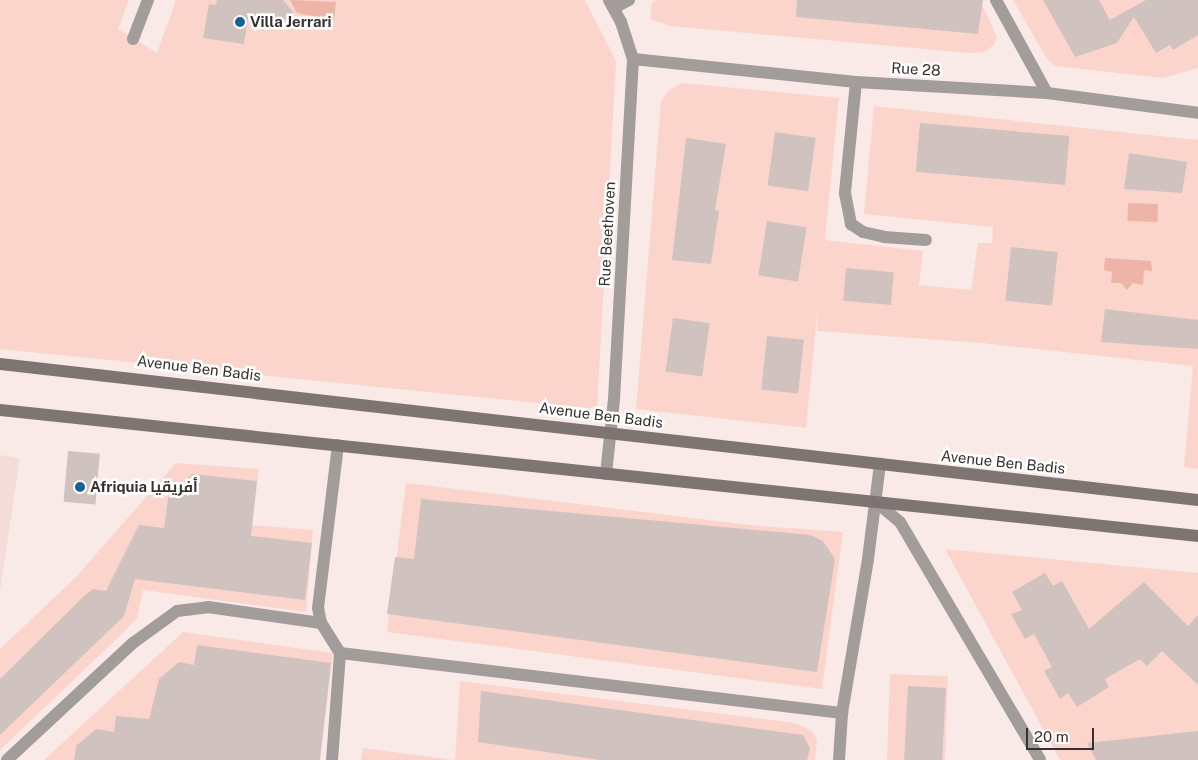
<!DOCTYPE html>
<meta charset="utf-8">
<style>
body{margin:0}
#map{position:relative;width:1198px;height:760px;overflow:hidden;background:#f9eae7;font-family:"Public Sans",Cairo,sans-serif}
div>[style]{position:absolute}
.built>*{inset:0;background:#f4ddd8}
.green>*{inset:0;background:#fbd5cc;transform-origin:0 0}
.water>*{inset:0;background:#edb4a7;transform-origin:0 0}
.building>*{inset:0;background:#d0c2bf;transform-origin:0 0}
.street>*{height:12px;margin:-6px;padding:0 6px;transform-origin:6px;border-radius:6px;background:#a29c9b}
.secondary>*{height:12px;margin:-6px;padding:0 6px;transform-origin:6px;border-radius:6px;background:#7e7573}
.dots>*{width:14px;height:14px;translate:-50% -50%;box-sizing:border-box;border:2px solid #fff;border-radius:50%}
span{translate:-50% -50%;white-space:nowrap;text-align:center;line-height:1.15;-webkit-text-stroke:5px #fff;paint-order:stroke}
.poi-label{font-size:15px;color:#36312f;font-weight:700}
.left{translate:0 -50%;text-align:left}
.street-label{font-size:15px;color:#36312f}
.scale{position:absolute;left:1026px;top:728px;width:68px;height:22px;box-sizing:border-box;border:2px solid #36312f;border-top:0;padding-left:6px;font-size:15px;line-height:18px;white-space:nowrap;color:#36312f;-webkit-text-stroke:4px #fff;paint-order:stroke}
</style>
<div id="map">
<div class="built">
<div style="clip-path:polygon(0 455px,20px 458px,0 591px)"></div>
</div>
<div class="green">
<div style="clip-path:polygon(0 0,129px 0,118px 29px,157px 53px,176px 0,585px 0,616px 61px,597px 409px,0 349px)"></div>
<div style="clip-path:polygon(657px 0,980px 0,997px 37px,994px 45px,984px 52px,969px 53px,670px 26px,650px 19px,652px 3px)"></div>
<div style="clip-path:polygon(1013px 0,1198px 0,1198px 68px,1163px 78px,1055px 66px,1047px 59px)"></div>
<div style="clip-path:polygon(683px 83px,839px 98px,825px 240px,923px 251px,919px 285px,971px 290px,978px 243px,992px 243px,993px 227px,864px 214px,874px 106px,1198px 140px,1198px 469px,1184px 467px,1193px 366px,982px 343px,817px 331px,818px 305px,806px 428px,636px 409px,661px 101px,669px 90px)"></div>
<div style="clip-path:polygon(176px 463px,259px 469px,252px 525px,313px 530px,306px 612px,143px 590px,137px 618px,126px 630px,0 750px,0 649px,76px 577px)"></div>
<div style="clip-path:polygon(406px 483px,750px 525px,843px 532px,822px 689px,387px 632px)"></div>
<div style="clip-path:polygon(945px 549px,1198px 573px,1198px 760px,1060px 760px)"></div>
<div style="clip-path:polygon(183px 632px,333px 653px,320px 760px,44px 760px)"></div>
<div style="left:890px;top:674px;width:58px;height:87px;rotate:2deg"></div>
<div style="clip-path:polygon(460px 681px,795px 723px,811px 730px,817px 740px,815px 760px,455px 760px)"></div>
<div style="clip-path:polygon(363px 748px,454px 760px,361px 760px)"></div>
</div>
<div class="water">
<div style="clip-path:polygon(290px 0,336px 2px,334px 20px,297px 13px)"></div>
<div style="left:1128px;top:203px;width:30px;height:18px;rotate:2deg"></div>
<div style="clip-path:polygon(1105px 258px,1151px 261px,1152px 271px,1144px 270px,1143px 285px,1133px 283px,1127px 290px,1121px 283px,1111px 283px,1112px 272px,1104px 270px)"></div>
</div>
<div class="building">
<div style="clip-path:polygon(217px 0,283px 0,294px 13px,278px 25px,275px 21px,262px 31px,249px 13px,244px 44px,203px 38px,209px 4px,216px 5px)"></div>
<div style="clip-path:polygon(797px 0,983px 0,978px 34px,796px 17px)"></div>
<div style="clip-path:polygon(1043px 0,1099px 0,1110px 20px,1146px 0,1198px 0,1198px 35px,1173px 50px,1170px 45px,1156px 53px,1134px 17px,1117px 43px,1075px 57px)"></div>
<div style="left:920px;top:123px;width:150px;height:49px;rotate:5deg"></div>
<div style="left:775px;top:132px;width:41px;height:54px;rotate:8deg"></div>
<div style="clip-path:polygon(686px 138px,726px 144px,715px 210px,719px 211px,711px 264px,672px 260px)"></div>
<div style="clip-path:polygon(1129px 153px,1187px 162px,1182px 193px,1124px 189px)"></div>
<div style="left:767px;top:221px;width:40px;height:55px;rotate:9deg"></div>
<div style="left:1011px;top:247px;width:47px;height:54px;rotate:6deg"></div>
<div style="left:846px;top:268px;width:48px;height:33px;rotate:5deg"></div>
<div style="clip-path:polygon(1105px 309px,1198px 320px,1198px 349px,1101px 342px)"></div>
<div style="left:673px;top:318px;width:37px;height:54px;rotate:8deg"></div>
<div style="left:767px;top:336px;width:37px;height:54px;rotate:6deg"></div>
<div style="left:68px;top:451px;width:32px;height:51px;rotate:5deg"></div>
<div style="clip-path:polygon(192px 474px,257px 481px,251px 536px,312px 543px,305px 600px,135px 579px,124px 616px,0 735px,0 679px,83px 597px,93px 589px,106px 591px,139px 525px,164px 528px,168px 498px)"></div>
<div style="clip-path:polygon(421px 499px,810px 535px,823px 541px,835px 559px,817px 672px,387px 614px,395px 557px,414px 559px)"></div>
<div style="clip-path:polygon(1045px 573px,1053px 586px,1062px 581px,1089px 629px,1144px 582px,1188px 626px,1198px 615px,1198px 685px,1162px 651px,1147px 666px,1140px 659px,1105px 679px,1109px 687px,1077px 707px,1068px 693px,1060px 699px,1044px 671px,1052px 667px,1034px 634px,1025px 639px,1011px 614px,1022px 610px,1012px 592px)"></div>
<div style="clip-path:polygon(197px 645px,331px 663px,320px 760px,74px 760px,76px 746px,96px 729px,114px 732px,116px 716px,149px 719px,159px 679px,179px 662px,194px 665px)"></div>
<div style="left:908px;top:686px;width:38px;height:74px;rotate:3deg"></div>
<div style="clip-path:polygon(481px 691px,803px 735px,810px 748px,807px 760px,600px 760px,478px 742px)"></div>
<div style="clip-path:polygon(1198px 731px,1198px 760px,1096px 760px,1087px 743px)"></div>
</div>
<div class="street">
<div style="left:996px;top:0;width:106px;rotate:61.3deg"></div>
<div style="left:614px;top:8px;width:17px;rotate:-28deg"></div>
<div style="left:133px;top:39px;width:42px;rotate:-69deg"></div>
<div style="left:633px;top:59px;width:224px;rotate:5.9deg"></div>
<div style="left:856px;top:82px;width:191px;rotate:3.3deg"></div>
<div style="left:1047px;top:93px;width:152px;rotate:7.5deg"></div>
<div style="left:856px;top:82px;width:112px;rotate:95.7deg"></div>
<div style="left:845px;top:193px;width:32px;rotate:79deg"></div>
<div style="left:851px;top:224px;width:14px;rotate:34deg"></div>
<div style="left:863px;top:232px;width:22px;rotate:13deg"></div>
<div style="left:884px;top:237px;width:42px;rotate:4.1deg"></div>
<div style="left:606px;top:474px;width:75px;rotate:-83.9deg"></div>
<div style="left:614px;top:399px;width:341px;rotate:-86.8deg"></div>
<div style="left:633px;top:59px;width:39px;rotate:-108deg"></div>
<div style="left:621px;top:22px;width:25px;rotate:-119deg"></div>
<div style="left:876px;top:502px;width:31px;rotate:40deg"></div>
<div style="left:900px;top:522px;width:276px;rotate:59.5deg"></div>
<div style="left:340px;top:653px;width:506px;rotate:6.82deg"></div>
<div style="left:7px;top:760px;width:172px;rotate:-42.9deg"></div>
<div style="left:133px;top:643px;width:54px;rotate:-36deg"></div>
<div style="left:177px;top:611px;width:31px;rotate:-7deg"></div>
<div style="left:208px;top:607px;width:114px;rotate:8.1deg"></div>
<div style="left:332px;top:760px;width:107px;rotate:-85.7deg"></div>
<div style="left:340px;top:653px;width:36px;rotate:-122deg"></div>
<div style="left:321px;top:623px;width:15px;rotate:-101deg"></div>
<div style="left:318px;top:608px;width:164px;rotate:-83deg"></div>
<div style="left:839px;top:760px;width:47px;rotate:-86.3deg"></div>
<div style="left:842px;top:713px;width:156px;rotate:-80.4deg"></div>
<div style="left:868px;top:559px;width:96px;rotate:-82.8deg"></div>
</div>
<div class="secondary">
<div style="left:0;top:364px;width:1206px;rotate:6.48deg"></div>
<div style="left:0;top:410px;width:1205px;rotate:6deg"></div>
</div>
<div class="dots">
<div style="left:240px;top:22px;background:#146396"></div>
<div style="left:80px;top:487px;background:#146396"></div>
</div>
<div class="poi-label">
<span class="left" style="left:250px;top:22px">Villa Jerrari</span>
<span class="left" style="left:90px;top:487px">Afriquia أفريقيا</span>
</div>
<div class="street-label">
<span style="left:916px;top:69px;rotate:3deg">Rue 28</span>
<span style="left:607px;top:234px;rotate:-87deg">Rue Beethoven</span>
<span style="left:199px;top:368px;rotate:7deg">Avenue Ben Badis</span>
<span style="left:601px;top:415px;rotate:7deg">Avenue Ben Badis</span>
<span style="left:1003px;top:462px;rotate:6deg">Avenue Ben Badis</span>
</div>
<div class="scale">20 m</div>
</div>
